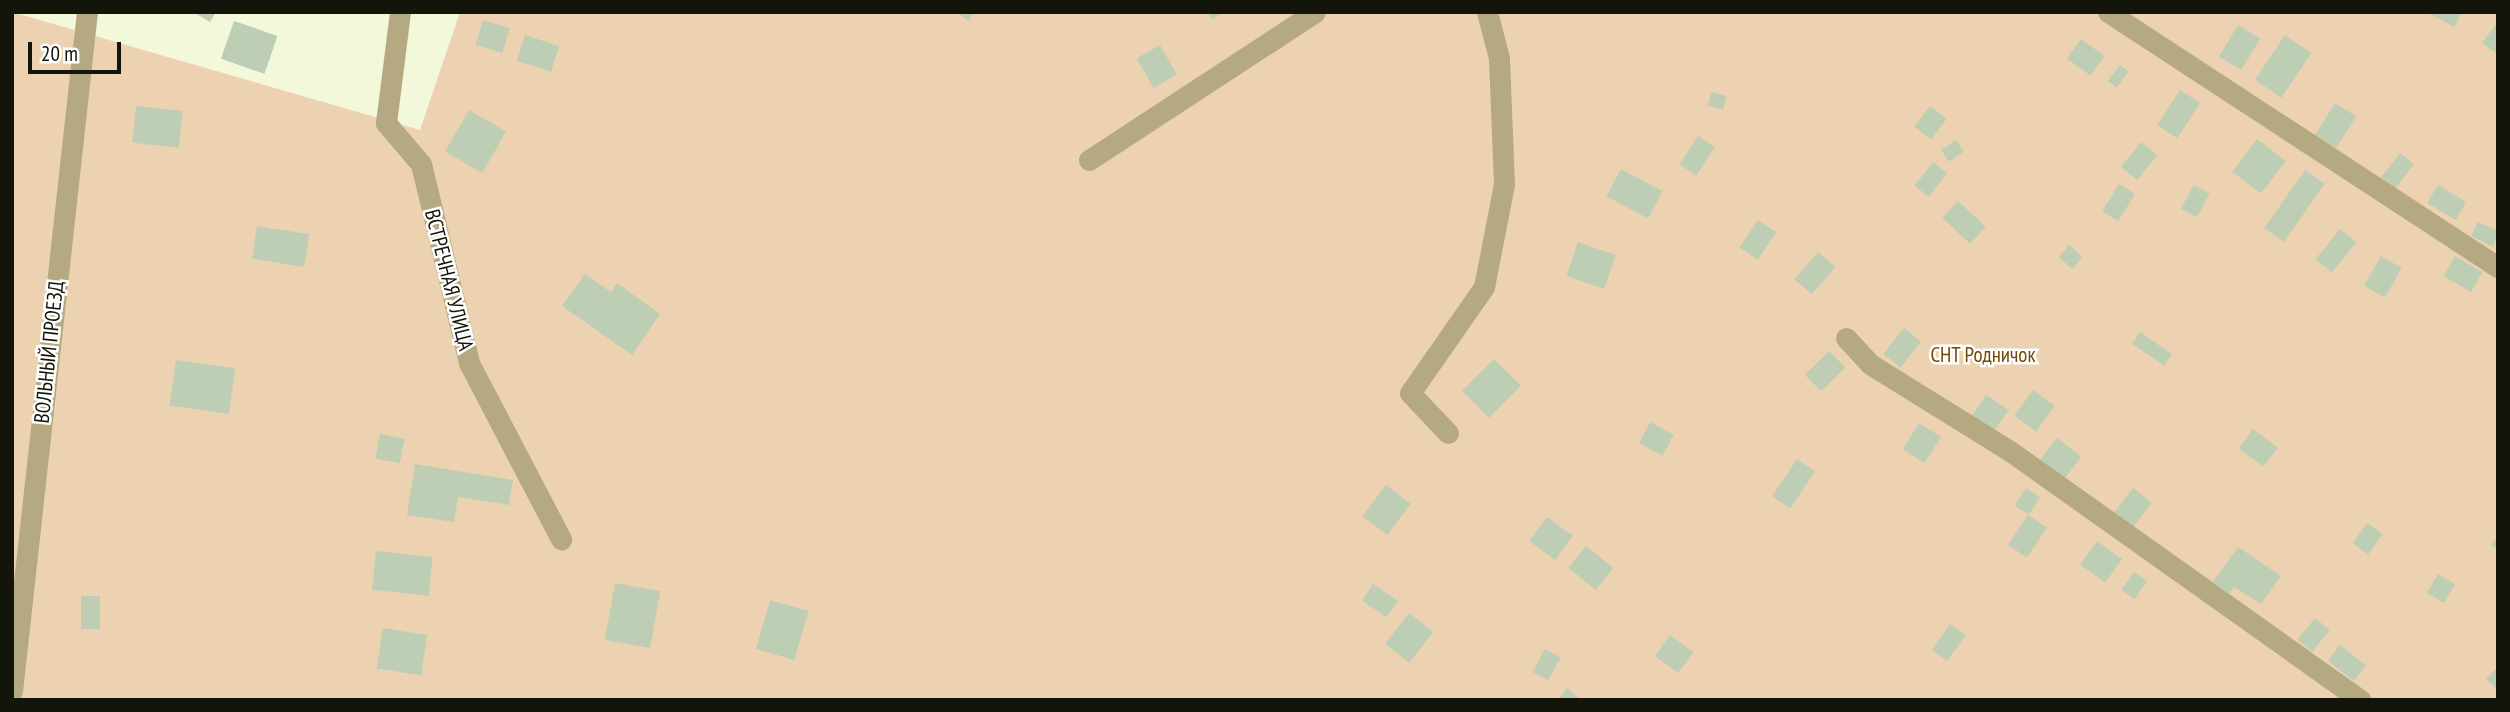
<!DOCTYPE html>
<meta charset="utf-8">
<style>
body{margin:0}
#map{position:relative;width:2510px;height:712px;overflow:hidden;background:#f3f8db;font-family:"PT Sans Narrow",sans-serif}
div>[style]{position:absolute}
.green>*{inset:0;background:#edd2b2}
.building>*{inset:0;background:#beceb5;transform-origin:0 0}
.minor>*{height:21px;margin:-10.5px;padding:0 10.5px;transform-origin:10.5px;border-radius:10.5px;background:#b5a982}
span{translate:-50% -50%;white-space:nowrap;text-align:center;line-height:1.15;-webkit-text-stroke:5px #fff;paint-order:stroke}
.street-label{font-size:21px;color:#13140a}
.park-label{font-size:21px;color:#704905}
.frame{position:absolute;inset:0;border:14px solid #13140a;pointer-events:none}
.scale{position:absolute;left:28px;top:42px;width:93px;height:32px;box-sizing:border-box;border:4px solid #13140a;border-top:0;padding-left:9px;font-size:21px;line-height:24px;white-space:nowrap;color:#13140a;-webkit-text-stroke:5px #fff;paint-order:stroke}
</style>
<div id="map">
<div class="green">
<div style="clip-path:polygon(12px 12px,420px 130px,460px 12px,2498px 12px,2498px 700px,12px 700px)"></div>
</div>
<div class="building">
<div style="clip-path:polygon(193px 12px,216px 12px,210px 22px)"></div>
<div style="clip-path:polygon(957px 12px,974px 12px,968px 21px)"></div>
<div style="clip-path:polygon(1207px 12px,1223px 12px,1213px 20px)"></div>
<div style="clip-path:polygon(2427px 12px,2462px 12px,2454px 27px)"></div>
<div style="left:483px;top:20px;width:28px;height:26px;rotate:17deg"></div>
<div style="left:234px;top:21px;width:46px;height:40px;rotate:19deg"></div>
<div style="clip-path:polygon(2498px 21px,2498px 51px,2496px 53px,2482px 43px)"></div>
<div style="left:2238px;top:25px;width:26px;height:37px;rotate:31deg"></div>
<div style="left:525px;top:35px;width:36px;height:27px;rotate:18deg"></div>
<div style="left:2285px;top:35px;width:32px;height:54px;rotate:34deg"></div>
<div style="left:2081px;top:39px;width:29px;height:24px;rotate:36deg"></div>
<div style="left:1160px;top:45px;width:34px;height:27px;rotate:60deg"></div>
<div style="left:2120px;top:65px;width:11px;height:20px;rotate:38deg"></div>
<div style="left:2180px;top:90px;width:24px;height:42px;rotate:33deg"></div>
<div style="left:1711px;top:92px;width:16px;height:14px;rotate:14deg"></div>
<div style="left:2335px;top:103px;width:25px;height:38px;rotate:32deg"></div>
<div style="left:136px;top:106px;width:47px;height:37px;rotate:6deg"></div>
<div style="left:1930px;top:106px;width:21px;height:26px;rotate:37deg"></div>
<div style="left:469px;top:110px;width:43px;height:48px;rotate:30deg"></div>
<div style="left:1698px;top:136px;width:20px;height:34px;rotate:33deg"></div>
<div style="left:2257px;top:139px;width:36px;height:41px;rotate:37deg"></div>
<div style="left:1956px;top:140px;width:14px;height:18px;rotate:56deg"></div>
<div style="left:2141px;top:142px;width:21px;height:32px;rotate:39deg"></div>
<div style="left:2400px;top:153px;width:18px;height:31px;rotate:38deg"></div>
<div style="left:1933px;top:162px;width:18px;height:30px;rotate:38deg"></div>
<div style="left:1621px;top:169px;width:47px;height:31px;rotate:28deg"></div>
<div style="left:2305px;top:170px;width:24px;height:71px;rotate:35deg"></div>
<div style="left:2119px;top:184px;width:19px;height:32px;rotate:32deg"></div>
<div style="left:2194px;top:185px;width:18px;height:27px;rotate:29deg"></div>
<div style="left:2438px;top:185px;width:33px;height:21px;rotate:31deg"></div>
<div style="left:1958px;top:201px;width:38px;height:23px;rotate:43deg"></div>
<div style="left:1758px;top:220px;width:22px;height:33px;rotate:34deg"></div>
<div style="clip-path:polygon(2478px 222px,2498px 231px,2493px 247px,2471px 236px)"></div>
<div style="left:257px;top:226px;width:53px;height:33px;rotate:9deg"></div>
<div style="left:2340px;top:229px;width:21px;height:39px;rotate:39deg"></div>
<div style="left:1578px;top:242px;width:40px;height:36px;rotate:19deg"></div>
<div style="left:2069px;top:245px;width:18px;height:16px;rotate:41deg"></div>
<div style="left:1818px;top:252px;width:23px;height:36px;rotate:41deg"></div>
<div style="left:2381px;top:256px;width:24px;height:34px;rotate:30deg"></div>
<div style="left:2455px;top:256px;width:32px;height:23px;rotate:30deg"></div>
<div style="clip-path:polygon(585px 274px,611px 292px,617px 283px,660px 314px,632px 355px,562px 306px)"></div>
<div style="left:1904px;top:328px;width:22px;height:33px;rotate:39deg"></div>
<div style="left:2140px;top:332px;width:39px;height:14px;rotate:35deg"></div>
<div style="left:1829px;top:351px;width:23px;height:34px;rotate:45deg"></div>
<div style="left:1494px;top:359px;width:38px;height:45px;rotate:45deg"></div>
<div style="left:176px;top:360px;width:60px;height:46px;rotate:8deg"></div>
<div style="left:2033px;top:390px;width:27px;height:32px;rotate:36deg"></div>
<div style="left:1986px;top:395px;width:27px;height:25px;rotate:34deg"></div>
<div style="left:1650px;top:422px;width:27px;height:24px;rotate:28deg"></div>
<div style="left:1919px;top:423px;width:26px;height:31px;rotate:32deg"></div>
<div style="left:2253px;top:429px;width:31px;height:24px;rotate:37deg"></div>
<div style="left:380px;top:434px;width:25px;height:25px;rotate:11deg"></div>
<div style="left:2057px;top:438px;width:31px;height:29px;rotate:38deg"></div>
<div style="left:1797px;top:459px;width:22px;height:45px;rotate:34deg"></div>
<div style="clip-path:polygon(415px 464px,513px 480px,509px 505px,458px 497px,454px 522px,407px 515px)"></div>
<div style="left:1386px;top:485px;width:31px;height:39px;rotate:37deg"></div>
<div style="left:2026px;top:488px;width:17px;height:21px;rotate:33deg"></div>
<div style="left:2133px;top:488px;width:24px;height:33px;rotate:38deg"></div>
<div style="left:2028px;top:515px;width:23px;height:36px;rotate:34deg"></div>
<div style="left:1547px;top:517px;width:32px;height:30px;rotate:36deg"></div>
<div style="left:2367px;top:523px;width:19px;height:25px;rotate:35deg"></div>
<div style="clip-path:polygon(2498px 535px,2498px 550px,2491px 545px)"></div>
<div style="left:2097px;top:541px;width:31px;height:29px;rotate:36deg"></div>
<div style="left:1586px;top:546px;width:35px;height:28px;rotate:39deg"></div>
<div style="clip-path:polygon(2238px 547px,2281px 576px,2261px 604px,2234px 587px,2230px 594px,2213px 582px)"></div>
<div style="left:376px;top:551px;width:57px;height:39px;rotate:6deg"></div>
<div style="left:2134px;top:572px;width:16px;height:22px;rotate:35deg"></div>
<div style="left:2438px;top:574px;width:20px;height:22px;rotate:30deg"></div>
<div style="left:615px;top:583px;width:46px;height:58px;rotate:10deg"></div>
<div style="left:1373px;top:584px;width:30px;height:20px;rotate:34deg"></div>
<div style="left:81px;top:596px;width:19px;height:33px"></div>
<div style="left:770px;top:600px;width:40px;height:51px;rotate:16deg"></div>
<div style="left:1409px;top:613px;width:31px;height:39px;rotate:38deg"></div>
<div style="left:2315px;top:618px;width:19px;height:28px;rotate:39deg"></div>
<div style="left:1950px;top:624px;width:19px;height:32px;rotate:35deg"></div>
<div style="left:383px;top:628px;width:45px;height:41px;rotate:9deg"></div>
<div style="left:1670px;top:635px;width:29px;height:26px;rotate:36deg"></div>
<div style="left:2340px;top:645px;width:33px;height:20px;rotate:38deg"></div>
<div style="left:1545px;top:649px;width:18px;height:26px;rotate:29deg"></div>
<div style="clip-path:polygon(2498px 666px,2498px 690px,2486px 679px)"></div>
<div style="clip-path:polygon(1567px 688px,1581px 700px,1558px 700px)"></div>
</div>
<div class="minor">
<div style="left:400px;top:12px;width:112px;rotate:97.2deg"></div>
<div style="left:386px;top:123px;width:54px;rotate:49.5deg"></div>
<div style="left:421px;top:164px;width:205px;rotate:76.4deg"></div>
<div style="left:469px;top:363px;width:199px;rotate:62.4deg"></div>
<div style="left:2108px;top:12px;width:466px;rotate:33.2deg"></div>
<div style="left:1089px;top:160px;width:270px;rotate:-33.2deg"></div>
<div style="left:1846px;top:338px;width:35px;rotate:47deg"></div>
<div style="left:1870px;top:364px;width:165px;rotate:31.9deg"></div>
<div style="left:2010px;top:451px;width:430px;rotate:35.4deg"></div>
<div style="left:1448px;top:433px;width:55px;rotate:-133.5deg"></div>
<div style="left:1410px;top:393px;width:129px;rotate:-55.1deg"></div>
<div style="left:1484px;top:287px;width:105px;rotate:-79deg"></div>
<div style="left:1504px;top:184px;width:126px;rotate:-92.3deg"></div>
<div style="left:1499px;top:58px;width:48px;rotate:-104.6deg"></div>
<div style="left:12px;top:691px;width:683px;rotate:-83.7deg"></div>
</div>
<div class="street-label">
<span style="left:449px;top:280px;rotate:76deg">ВСТРЕЧНАЯ УЛИЦА</span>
<span style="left:49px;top:352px;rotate:-84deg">ВОЛЬНЫЙ ПРОЕЗД</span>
</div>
<div class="park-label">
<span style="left:1983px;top:355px">СНТ Родничок</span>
</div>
<div class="frame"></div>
<div class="scale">20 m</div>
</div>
